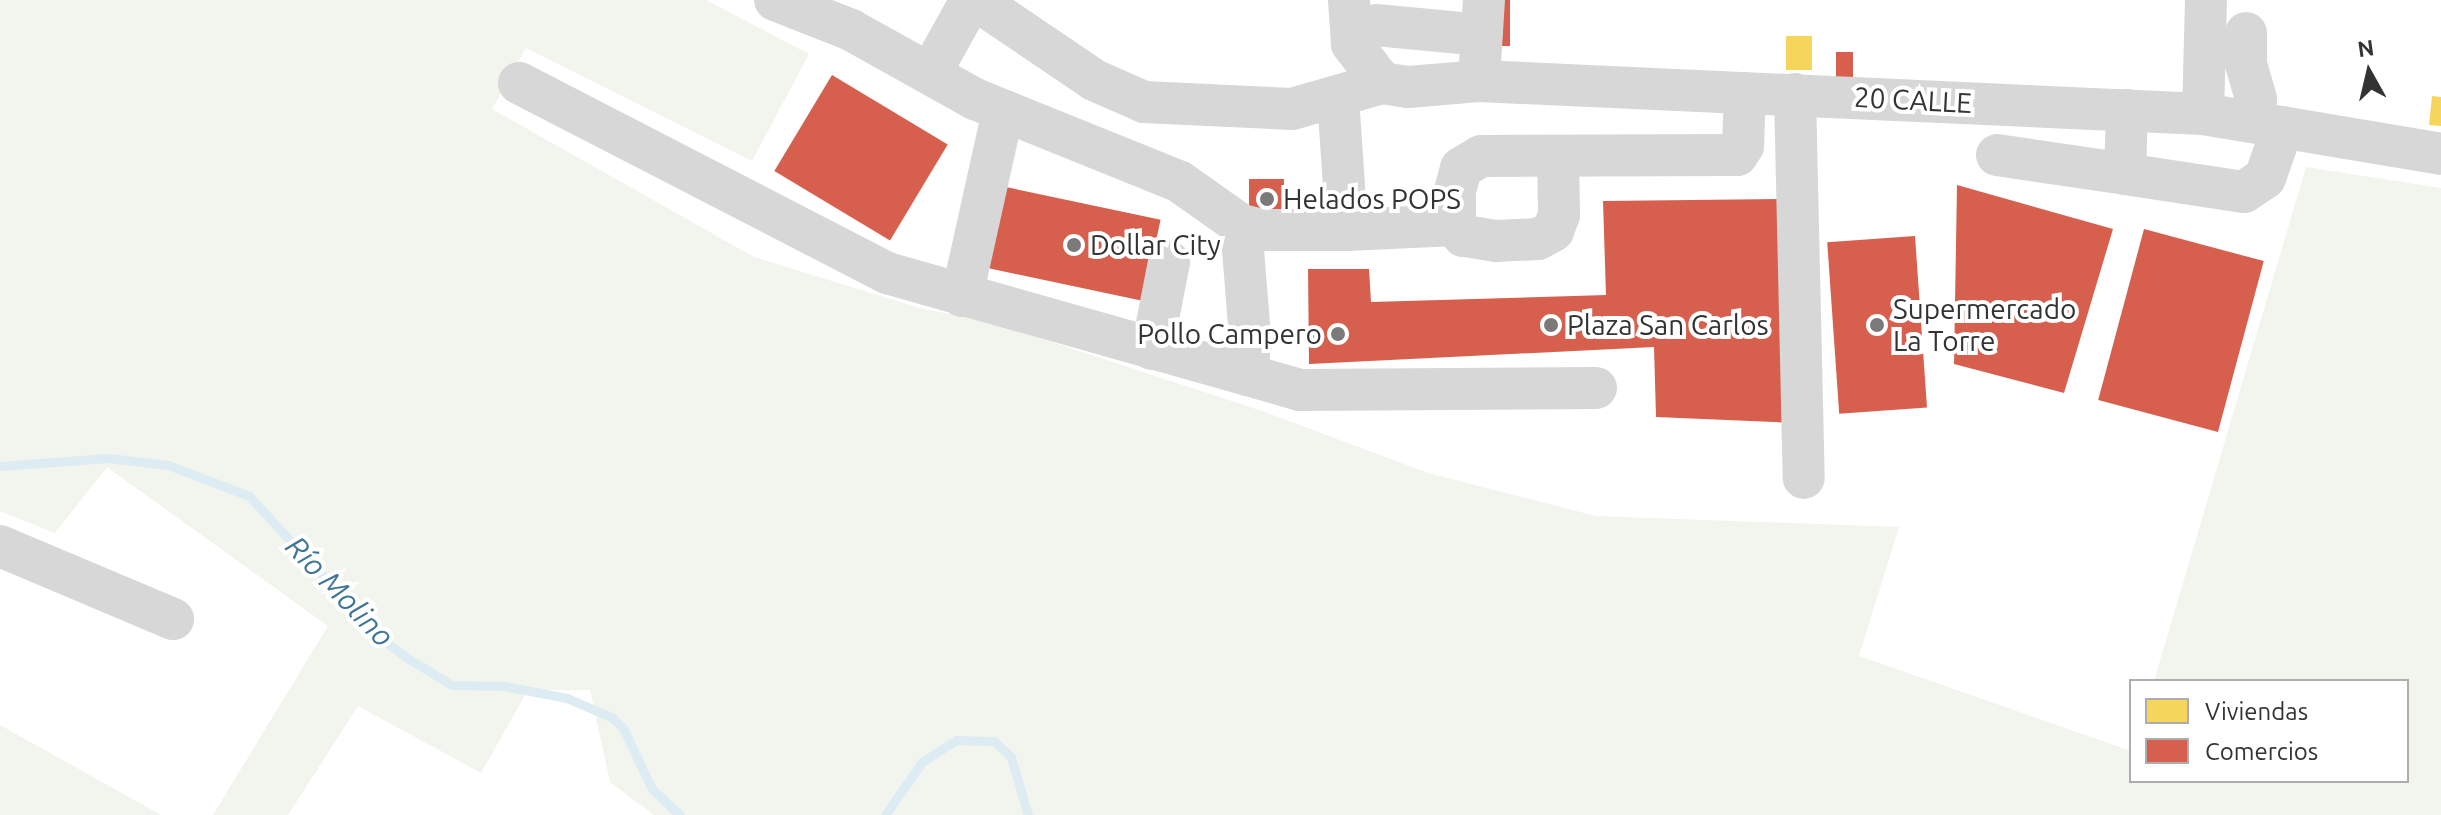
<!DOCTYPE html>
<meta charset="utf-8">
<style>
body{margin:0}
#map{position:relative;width:2441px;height:815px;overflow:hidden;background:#fff;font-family:Ubuntu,sans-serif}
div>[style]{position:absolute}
.green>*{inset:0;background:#f1f5ed}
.homes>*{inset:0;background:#f6d55c;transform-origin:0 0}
.shops>*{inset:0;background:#d6604d;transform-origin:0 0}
.stream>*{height:9px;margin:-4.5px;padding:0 4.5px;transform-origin:4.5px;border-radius:4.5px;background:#ddebf3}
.minor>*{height:42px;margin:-21px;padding:0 21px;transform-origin:21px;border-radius:21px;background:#d7d7d7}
.dots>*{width:22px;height:22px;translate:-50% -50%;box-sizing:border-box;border:4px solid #fff;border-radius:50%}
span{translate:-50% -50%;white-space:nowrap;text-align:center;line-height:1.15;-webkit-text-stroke:8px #fff;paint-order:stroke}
.street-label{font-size:28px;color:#333}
.poi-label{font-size:28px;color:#333}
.left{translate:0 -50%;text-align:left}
.right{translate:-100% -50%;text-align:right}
.water-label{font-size:30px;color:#3f7597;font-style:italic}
.legend{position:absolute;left:2129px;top:679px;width:280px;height:104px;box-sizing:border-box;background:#fff;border:2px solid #adadad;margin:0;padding:10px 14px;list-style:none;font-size:24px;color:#333}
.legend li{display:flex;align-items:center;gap:16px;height:40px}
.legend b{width:40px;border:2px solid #adadad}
.north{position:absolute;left:2329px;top:32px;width:80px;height:80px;-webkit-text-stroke:6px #fff;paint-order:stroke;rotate:352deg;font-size:22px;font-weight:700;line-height:32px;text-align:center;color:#333}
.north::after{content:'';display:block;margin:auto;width:28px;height:36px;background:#333;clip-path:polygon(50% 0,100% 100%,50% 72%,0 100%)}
</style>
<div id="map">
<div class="green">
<div style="clip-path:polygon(0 0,706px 0,809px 54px,752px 161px,526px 48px,492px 109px,754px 257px,923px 309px,988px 321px,1262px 411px,1428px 473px,1596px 516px,1899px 527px,1859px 656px,2131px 751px,2131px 781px,2407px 781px,2407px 681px,2154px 681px,2306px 167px,2441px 188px,2441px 815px,654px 815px,610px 782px,590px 690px,528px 690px,481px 773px,358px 706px,288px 815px,213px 815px,328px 626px,107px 467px,55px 533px,0 511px)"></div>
<div style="clip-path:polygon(0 725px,161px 815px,0 815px)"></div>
</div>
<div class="homes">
<div style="left:1812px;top:36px;width:34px;height:26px;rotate:90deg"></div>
<div style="clip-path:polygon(2432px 96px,2441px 97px,2441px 126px,2429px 125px)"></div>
</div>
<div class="shops">
<div style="left:1486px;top:0;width:24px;height:46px"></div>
<div style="left:1836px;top:52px;width:17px;height:25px"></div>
<div style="left:832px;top:75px;width:135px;height:112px;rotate:31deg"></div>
<div style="left:1249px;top:179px;width:35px;height:40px"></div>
<div style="clip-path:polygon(1957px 185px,2113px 229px,2064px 393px,1954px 364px)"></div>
<div style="left:1006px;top:187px;width:158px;height:83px;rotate:12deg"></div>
<div style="clip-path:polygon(1790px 199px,1797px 423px,1656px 417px,1654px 347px,1309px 364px,1308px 269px,1369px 269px,1371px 302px,1606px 295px,1603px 201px)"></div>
<div style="left:2144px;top:229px;width:124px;height:177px;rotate:15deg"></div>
<div style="left:1915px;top:236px;width:172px;height:88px;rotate:86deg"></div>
</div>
<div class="stream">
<div style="left:0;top:466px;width:108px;rotate:-4.2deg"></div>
<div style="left:108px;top:458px;width:60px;rotate:6.7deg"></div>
<div style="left:168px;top:465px;width:87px;rotate:20.9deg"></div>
<div style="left:249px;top:496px;width:190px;rotate:47.3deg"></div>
<div style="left:378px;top:636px;width:39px;rotate:37deg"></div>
<div style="left:409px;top:659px;width:50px;rotate:31.2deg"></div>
<div style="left:452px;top:685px;width:52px;rotate:1.1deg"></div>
<div style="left:504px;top:686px;width:64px;rotate:10.8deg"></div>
<div style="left:567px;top:698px;width:50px;rotate:23.5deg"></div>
<div style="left:613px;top:718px;width:14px;rotate:45deg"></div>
<div style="left:623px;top:728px;width:68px;rotate:64.6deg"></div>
<div style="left:652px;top:789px;width:38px;rotate:43deg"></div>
<div style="left:885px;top:815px;width:65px;rotate:-55.1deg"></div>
<div style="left:922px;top:762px;width:40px;rotate:-32.9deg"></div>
<div style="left:956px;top:740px;width:38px;rotate:2deg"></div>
<div style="left:994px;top:741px;width:23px;rotate:43deg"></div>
<div style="left:1011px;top:757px;width:60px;rotate:73.7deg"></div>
</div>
<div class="minor">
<div style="left:775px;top:0;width:82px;rotate:21.5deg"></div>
<div style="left:851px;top:30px;width:142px;rotate:29.1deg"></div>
<div style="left:975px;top:99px;width:221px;rotate:22deg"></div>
<div style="left:1180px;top:182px;width:75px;rotate:35.2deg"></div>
<div style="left:1241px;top:225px;width:22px;rotate:13deg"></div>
<div style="left:1262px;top:230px;width:85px"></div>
<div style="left:1347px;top:230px;width:133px;rotate:-93.9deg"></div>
<div style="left:976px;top:0;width:143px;rotate:34.1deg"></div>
<div style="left:1094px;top:80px;width:55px;rotate:23.7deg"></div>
<div style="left:1144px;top:102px;width:148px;rotate:2.7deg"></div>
<div style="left:1292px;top:109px;width:94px;rotate:-16.1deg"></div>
<div style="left:1382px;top:83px;width:26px;rotate:9deg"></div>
<div style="left:1408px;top:87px;width:71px;rotate:-4.8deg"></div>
<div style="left:1479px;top:81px;width:725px;rotate:2.61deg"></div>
<div style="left:2203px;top:114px;width:241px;rotate:9.5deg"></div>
<div style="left:1349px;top:0;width:44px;rotate:86.1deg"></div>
<div style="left:1352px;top:44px;width:49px;rotate:52.4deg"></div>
<div style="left:1376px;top:25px;width:106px;rotate:5.4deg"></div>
<div style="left:2246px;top:33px;width:31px;rotate:90deg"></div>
<div style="left:2246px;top:64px;width:36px;rotate:74deg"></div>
<div style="left:2256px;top:99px;width:23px;rotate:95deg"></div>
<div style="left:1480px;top:63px;width:63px;rotate:-86.4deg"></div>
<div style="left:931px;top:72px;width:82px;rotate:-60.9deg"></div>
<div style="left:519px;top:83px;width:414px;rotate:27.3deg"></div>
<div style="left:887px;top:273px;width:375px;rotate:15.8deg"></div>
<div style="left:1795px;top:94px;width:384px;rotate:88.7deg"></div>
<div style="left:2203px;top:114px;width:114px;rotate:-88.5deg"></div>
<div style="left:1997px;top:155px;width:129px;rotate:8.4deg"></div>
<div style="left:2125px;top:174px;width:64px;rotate:-88.2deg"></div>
<div style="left:1558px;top:156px;width:59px;rotate:89deg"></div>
<div style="left:1559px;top:215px;width:17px;rotate:111deg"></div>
<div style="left:1553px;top:231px;width:17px;rotate:152deg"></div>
<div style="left:1538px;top:239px;width:42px;rotate:177.3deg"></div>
<div style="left:1496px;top:241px;width:33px;rotate:-171deg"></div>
<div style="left:1463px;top:236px;width:14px;rotate:-126deg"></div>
<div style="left:1455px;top:225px;width:34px;rotate:-90deg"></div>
<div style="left:1455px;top:191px;width:24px;rotate:-75deg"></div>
<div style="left:1461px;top:168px;width:23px;rotate:-31deg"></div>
<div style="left:1481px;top:156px;width:256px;rotate:-0.2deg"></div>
<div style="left:1737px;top:155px;width:11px;rotate:-56deg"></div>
<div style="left:1743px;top:146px;width:53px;rotate:-87.8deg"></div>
<div style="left:2125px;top:174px;width:120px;rotate:8.6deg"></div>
<div style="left:2244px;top:192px;width:25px;rotate:-34deg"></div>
<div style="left:2265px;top:178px;width:54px;rotate:-70.6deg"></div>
<div style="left:1241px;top:225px;width:112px;rotate:85.4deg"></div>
<div style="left:1250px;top:337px;width:38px;rotate:93deg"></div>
<div style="left:1248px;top:375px;width:54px;rotate:16.1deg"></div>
<div style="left:1300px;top:390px;width:296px;rotate:-0.4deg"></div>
<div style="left:1347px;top:230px;width:108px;rotate:-2.7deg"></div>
<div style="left:962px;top:296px;width:189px;rotate:-77.5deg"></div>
<div style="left:1152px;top:349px;width:89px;rotate:-78.9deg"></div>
<div style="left:0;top:546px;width:188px;rotate:22.9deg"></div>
</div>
<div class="dots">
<div style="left:1267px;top:199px;background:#7a7a7a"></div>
<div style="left:1074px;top:245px;background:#7a7a7a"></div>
<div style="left:1551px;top:325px;background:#7a7a7a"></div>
<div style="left:1877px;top:325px;background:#7a7a7a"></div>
<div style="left:1338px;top:334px;background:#7a7a7a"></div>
</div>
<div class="street-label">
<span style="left:1913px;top:100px;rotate:3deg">20 CALLE</span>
</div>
<div class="poi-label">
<span class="left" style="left:1283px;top:199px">Helados POPS</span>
<span class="left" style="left:1090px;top:245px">Dollar City</span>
<span class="left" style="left:1893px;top:325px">Supermercado<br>La Torre</span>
<span class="left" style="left:1567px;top:325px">Plaza San Carlos</span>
<span class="right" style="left:1322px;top:334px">Pollo Campero</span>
</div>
<div class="water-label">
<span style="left:340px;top:591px;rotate:46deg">Río Molino</span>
</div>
<ul class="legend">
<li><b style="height:22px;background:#f6d55c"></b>Viviendas</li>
<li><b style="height:22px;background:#d6604d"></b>Comercios</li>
</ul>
<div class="north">N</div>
</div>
